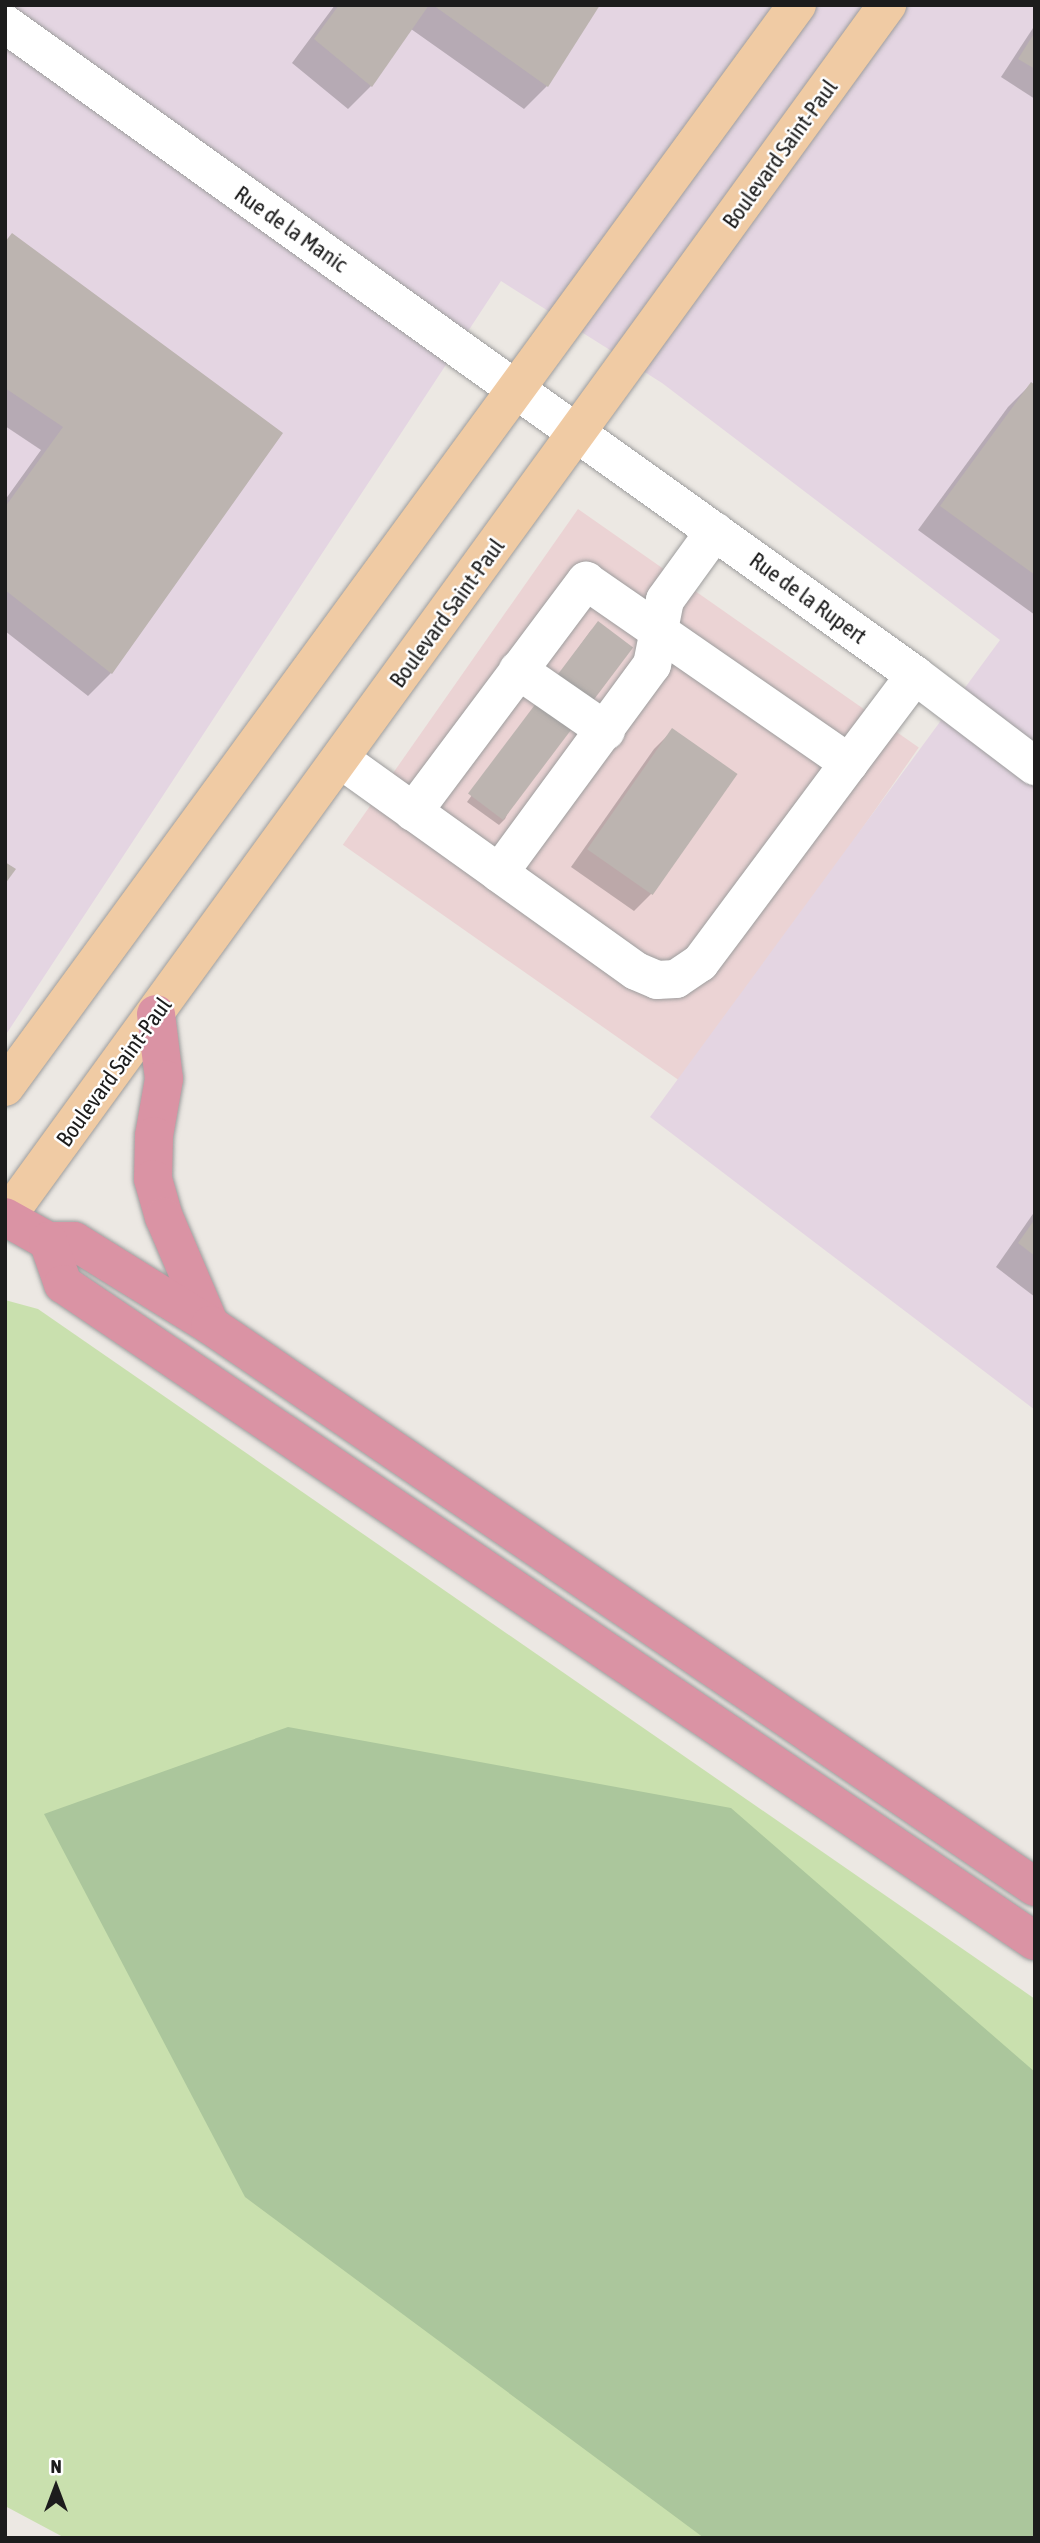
<!DOCTYPE html>
<style>
body{margin:0}
#map{position:relative;width:1040px;height:2543px;overflow:hidden;background:#ece8e3;font-family:"Asap Condensed",sans-serif}
div>[style]{position:absolute}
.commercial>*{inset:0;background:#ebd3d4;transform-origin:0 0}
.industrial>*{inset:0;background:#e4d5e2}
.grass>*{inset:0;background:#c9e0ae}
.forest>*{inset:0;background:#abc69c}
.shadow>*{inset:0;background:#0003}
.building>*{inset:0;background:#bcb4b0;transform-origin:0 0}
.roads{filter:drop-shadow(0 0 2px #9d9d9d) drop-shadow(0 0 2px #9d9d9d)}
.minor>*{height:38px;margin:-19px;padding:0 19px;transform-origin:19px;border-radius:19px;background:#fff}
.major>*{height:38px;margin:-19px;padding:0 19px;transform-origin:19px;border-radius:19px;background:#f0cba4}
.highway>*{height:38px;margin:-19px;padding:0 19px;transform-origin:19px;border-radius:19px;background:#da93a4}
span{translate:-50% -50%;white-space:nowrap;text-align:center;line-height:1.15;-webkit-text-stroke:5px #fff;paint-order:stroke}
.street-label{font-size:23px;color:#1c1c1c}
.frame{position:absolute;inset:0;border:7px solid #1c1c1c;pointer-events:none}
.north{position:absolute;left:21px;top:2452px;width:70px;height:70px;-webkit-text-stroke:5px #fff;paint-order:stroke;rotate:0deg;font-size:19px;font-weight:700;line-height:28px;text-align:center;color:#1c1c1c}
.north::after{content:'';display:block;margin:auto;width:24px;height:32px;background:#1c1c1c;clip-path:polygon(50% 0,100% 100%,50% 72%,0 100%)}
</style>
<div id="map">
<div class="commercial">
<div style="left:578px;top:509px;width:416px;height:410px;rotate:35deg"></div>
</div>
<div class="industrial">
<div style="clip-path:polygon(5px 5px,1035px 5px,1035px 1410px,650px 1117px,1000px 640px,662px 383px,501px 281px,5px 1036px)"></div>
</div>
<div class="grass">
<div style="clip-path:polygon(5px 1300px,38px 1309px,1035px 1999px,1035px 2538px,65px 2538px,5px 2506px)"></div>
</div>
<div class="forest">
<div style="clip-path:polygon(288px 1727px,731px 1808px,1035px 2072px,1035px 2538px,704px 2538px,245px 2197px,44px 1814px)"></div>
</div>
<div class="shadow">
<div style="clip-path:polygon(335px 5px,598px 5px,547px 86px,524px 109px,411px 29px,371px 86px,348px 109px,292px 63px)"></div>
<div style="clip-path:polygon(1035px 25px,1035px 99px,1001px 77px)"></div>
<div style="clip-path:polygon(5px 242px,281px 433px,111px 673px,88px 696px,5px 631px,5px 500px,41px 450px,5px 426px)"></div>
<div style="clip-path:polygon(1031px 384px,1035px 387px,1035px 615px,918px 530px,1008px 407px)"></div>
<div style="clip-path:polygon(592px 629px,505px 819px,499px 825px,467px 802px)"></div>
<div style="clip-path:polygon(672px 731px,735px 774px,652px 893px,634px 911px,571px 867px,654px 749px)"></div>
<div style="clip-path:polygon(1035px 1211px,1035px 1297px,996px 1267px)"></div>
</div>
<div class="building">
<div style="clip-path:polygon(339px 5px,429px 5px,372px 87px,314px 39px)"></div>
<div style="clip-path:polygon(433px 5px,600px 5px,548px 87px)"></div>
<div style="clip-path:polygon(1035px 32px,1035px 69px,1018px 59px)"></div>
<div style="clip-path:polygon(12px 233px,283px 433px,112px 674px,5px 590px,5px 507px,63px 427px,5px 388px,5px 242px)"></div>
<div style="clip-path:polygon(1031px 382px,1035px 385px,1035px 575px,940px 506px)"></div>
<div style="left:598px;top:621px;width:44px;height:216px;rotate:37deg"></div>
<div style="left:672px;top:728px;width:80px;height:148px;rotate:35deg"></div>
<div style="clip-path:polygon(5px 862px,16px 869px,5px 884px)"></div>
<div style="clip-path:polygon(1035px 1219px,1035px 1256px,1018px 1243px)"></div>
</div>
<div class="roads">
<div class="minor">
<div style="left:5px;top:24px;width:1119px;rotate:35.58deg"></div>
<div style="left:915px;top:675px;width:151px;rotate:37.2deg"></div>
<div style="left:518px;top:670px;width:107px;rotate:34.7deg"></div>
<div style="left:340px;top:759px;width:196px;rotate:35.6deg"></div>
<div style="left:499px;top:873px;width:258px;rotate:-53.7deg"></div>
<div style="left:652px;top:665px;width:66px;rotate:-78.7deg"></div>
<div style="left:665px;top:600px;width:85px;rotate:-54.1deg"></div>
<div style="left:413px;top:812px;width:289px;rotate:-53.2deg"></div>
<div style="left:586px;top:581px;width:320px;rotate:34.7deg"></div>
<div style="left:849px;top:763px;width:110px;rotate:-53.1deg"></div>
<div style="left:499px;top:873px;width:168px;rotate:35.6deg"></div>
<div style="left:636px;top:971px;width:23px;rotate:23deg"></div>
<div style="left:657px;top:980px;width:19px;rotate:-3deg"></div>
<div style="left:676px;top:979px;width:29px;rotate:-34deg"></div>
<div style="left:700px;top:963px;width:249px;rotate:-53.3deg"></div>
</div>
<div class="major">
<div style="left:5px;top:1087px;width:1341px;rotate:-53.8deg"></div>
<div style="left:5px;top:1219px;width:1501px;rotate:-54deg"></div>
</div>
<div class="highway">
<div style="left:156px;top:1014px;width:65px;rotate:83deg"></div>
<div style="left:164px;top:1079px;width:58px;rotate:100deg"></div>
<div style="left:154px;top:1136px;width:43px;rotate:91.3deg"></div>
<div style="left:153px;top:1179px;width:40px;rotate:74deg"></div>
<div style="left:164px;top:1217px;width:117px;rotate:66.9deg"></div>
<div style="left:5px;top:1217px;width:49px;rotate:29.2deg"></div>
<div style="left:48px;top:1241px;width:26px"></div>
<div style="left:74px;top:1241px;width:160px;rotate:31.7deg"></div>
<div style="left:210px;top:1325px;width:998px;rotate:34.26deg"></div>
<div style="left:48px;top:1241px;width:46px;rotate:70.8deg"></div>
<div style="left:63px;top:1284px;width:1173px;rotate:34.06deg"></div>
</div>
</div>
<div class="street-label">
<span style="left:780px;top:154px;rotate:-54deg">Boulevard Saint-Paul</span>
<span style="left:291px;top:229px;rotate:35deg">Rue de la Manic</span>
<span style="left:808px;top:598px;rotate:36deg">Rue de la Rupert</span>
<span style="left:447px;top:613px;rotate:-54deg">Boulevard Saint-Paul</span>
<span style="left:114px;top:1072px;rotate:-54deg">Boulevard Saint-Paul</span>
</div>
<div class="frame"></div>
<div class="north">N</div>
</div>
